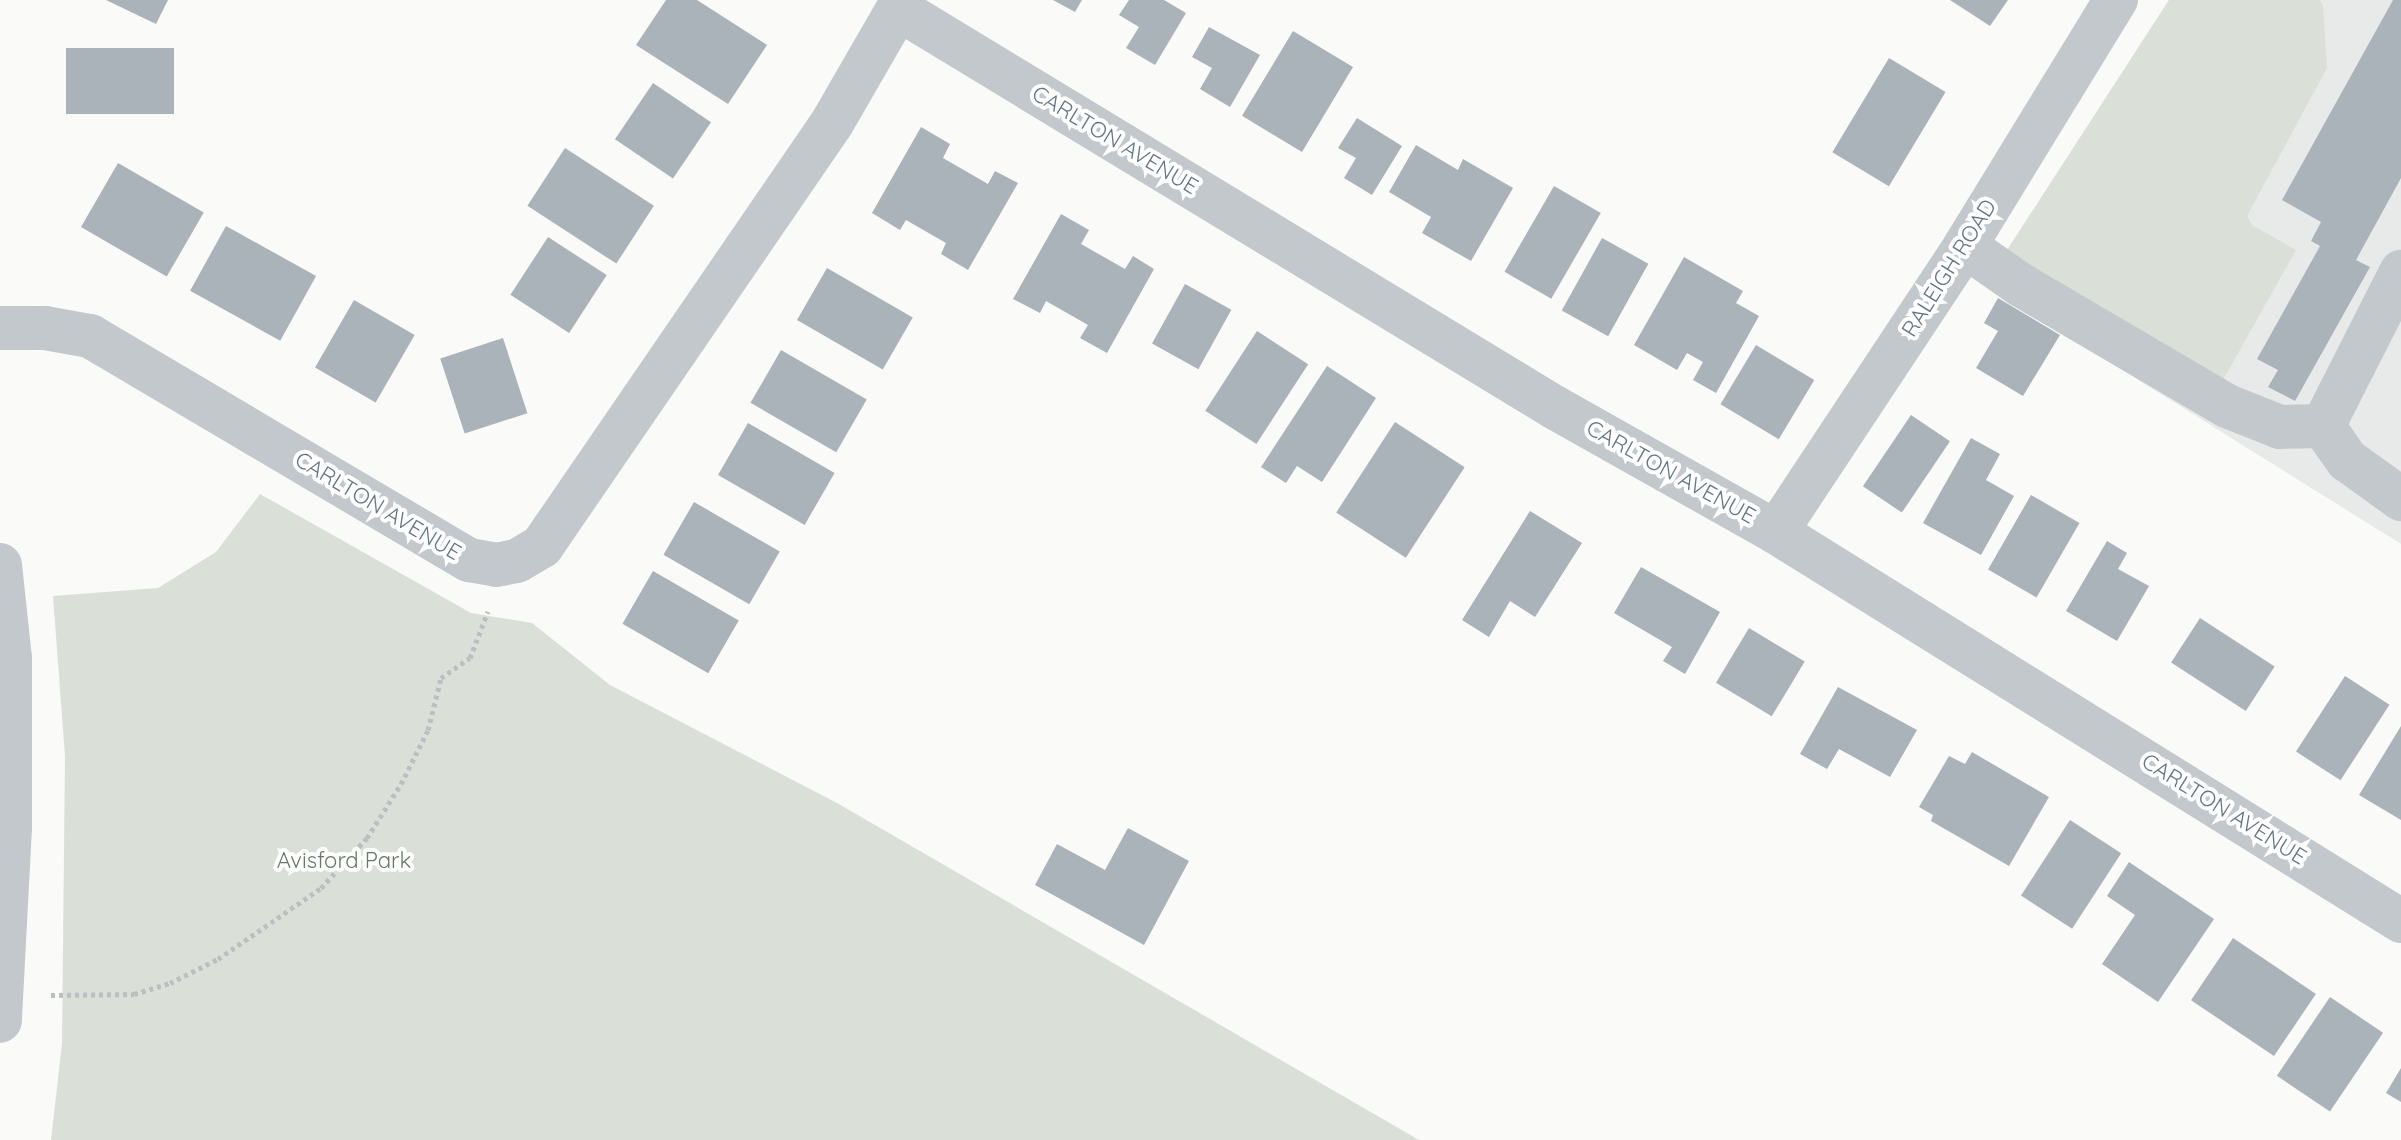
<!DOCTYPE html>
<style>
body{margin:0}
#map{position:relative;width:2401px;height:1140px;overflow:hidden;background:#fafaf8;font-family:Quicksand,sans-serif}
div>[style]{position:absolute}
.built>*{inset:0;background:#e8e9e9}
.green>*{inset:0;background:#dadfd7}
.building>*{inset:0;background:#aab3b9;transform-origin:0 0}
.path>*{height:5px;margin-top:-2.5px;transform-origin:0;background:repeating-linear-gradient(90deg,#bbbfc2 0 4px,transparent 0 8px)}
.minor>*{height:44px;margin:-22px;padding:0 22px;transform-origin:22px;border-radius:22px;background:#c3c8cc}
span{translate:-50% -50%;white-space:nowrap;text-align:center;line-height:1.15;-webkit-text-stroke:8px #fff;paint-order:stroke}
.street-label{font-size:22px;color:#657683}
.park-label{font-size:22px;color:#687a64}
</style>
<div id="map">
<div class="built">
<div style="clip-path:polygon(2169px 0,2401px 0,2401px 544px,1985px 284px)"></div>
</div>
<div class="green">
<div style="clip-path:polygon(2169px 0,2319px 0,2323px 5px,2327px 68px,2247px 216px,2252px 225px,2296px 250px,2223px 380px,2002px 258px)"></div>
<div style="clip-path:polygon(260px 494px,471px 613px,532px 623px,610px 685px,837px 803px,1419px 1140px,51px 1140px,62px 1044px,65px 756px,53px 596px,158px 588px,216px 552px)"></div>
</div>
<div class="building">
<div style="clip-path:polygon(106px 0,168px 0,156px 24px)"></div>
<div style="clip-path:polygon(666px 0,697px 0,767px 45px,728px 104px,636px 45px)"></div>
<div style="clip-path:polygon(1053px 0,1082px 0,1075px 12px)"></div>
<div style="clip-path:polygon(1129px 0,1164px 0,1186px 13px,1155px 65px,1126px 48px,1139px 27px,1119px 15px)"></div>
<div style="clip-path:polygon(1950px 0,2008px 0,1990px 26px)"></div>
<div style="clip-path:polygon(2393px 0,2401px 0,2401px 178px,2356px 260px,2370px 267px,2295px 401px,2268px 387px,2278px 370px,2257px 359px,2320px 246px,2311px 241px,2321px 222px,2282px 200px)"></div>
<div style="clip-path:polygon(1209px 27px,1260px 55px,1230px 107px,1200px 89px,1212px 68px,1192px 57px)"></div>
<div style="left:1293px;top:31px;width:70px;height:99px;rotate:31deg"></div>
<div style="left:66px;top:48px;width:108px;height:66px"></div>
<div style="left:1889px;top:58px;width:66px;height:110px;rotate:31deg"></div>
<div style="left:653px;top:83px;width:70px;height:68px;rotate:34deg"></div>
<div style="clip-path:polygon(1357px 118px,1402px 146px,1372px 195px,1344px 178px,1356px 158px,1338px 148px)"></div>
<div style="clip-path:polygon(921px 127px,950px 144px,943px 158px,988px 184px,995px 171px,1018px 183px,968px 270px,941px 254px,946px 243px,906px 220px,900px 230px,872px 213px)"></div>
<div style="clip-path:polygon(1416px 145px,1458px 170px,1463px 159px,1513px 188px,1471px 261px,1422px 233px,1431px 217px,1389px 192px)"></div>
<div style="left:565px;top:148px;width:106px;height:69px;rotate:33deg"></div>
<div style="left:118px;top:163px;width:99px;height:74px;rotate:30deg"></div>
<div style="left:1554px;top:186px;width:54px;height:99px;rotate:30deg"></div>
<div style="clip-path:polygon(1061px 214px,1089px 230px,1081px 244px,1125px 269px,1133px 256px,1154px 269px,1107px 353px,1080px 338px,1088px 325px,1046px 301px,1040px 313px,1013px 299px)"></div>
<div style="left:226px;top:226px;width:103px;height:74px;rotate:29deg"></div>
<div style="left:548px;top:237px;width:70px;height:69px;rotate:33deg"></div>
<div style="left:1602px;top:238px;width:53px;height:83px;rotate:29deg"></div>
<div style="clip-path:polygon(1684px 257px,1743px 291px,1736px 303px,1759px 316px,1716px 393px,1693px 380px,1703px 362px,1687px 353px,1677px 370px,1634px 345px)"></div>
<div style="left:827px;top:268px;width:99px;height:60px;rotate:30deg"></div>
<div style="left:1185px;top:284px;width:53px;height:68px;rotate:29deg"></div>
<div style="clip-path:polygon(1998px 298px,2060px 335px,2023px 396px,1976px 368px,1998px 331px,1984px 323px)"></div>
<div style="left:354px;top:300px;width:70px;height:78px;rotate:30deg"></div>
<div style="left:1257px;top:331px;width:61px;height:95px;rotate:33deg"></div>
<div style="left:503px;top:338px;width:79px;height:66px;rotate:72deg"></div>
<div style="left:1756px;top:345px;width:68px;height:69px;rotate:31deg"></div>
<div style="left:781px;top:350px;width:99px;height:61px;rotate:30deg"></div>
<div style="clip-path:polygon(1327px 366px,1376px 398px,1322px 482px,1297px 466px,1286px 483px,1261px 467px)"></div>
<div style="left:1911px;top:415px;width:47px;height:86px;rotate:34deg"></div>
<div style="left:1395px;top:422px;width:83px;height:108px;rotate:33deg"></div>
<div style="left:748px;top:423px;width:100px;height:60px;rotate:30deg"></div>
<div style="clip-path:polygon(1971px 438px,2000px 454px,1986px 480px,2014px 496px,1981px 555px,1923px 523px)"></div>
<div style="left:2031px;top:495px;width:56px;height:86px;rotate:30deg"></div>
<div style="left:694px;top:502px;width:99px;height:61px;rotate:30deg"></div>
<div style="clip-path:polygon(1530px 511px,1582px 543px,1535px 617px,1510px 601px,1489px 637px,1462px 620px)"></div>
<div style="clip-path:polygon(2107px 541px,2127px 553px,2118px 569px,2149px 586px,2117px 641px,2066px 611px)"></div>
<div style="clip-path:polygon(1641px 567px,1720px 612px,1685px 674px,1663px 661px,1672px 647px,1614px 613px)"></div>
<div style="left:653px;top:571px;width:99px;height:61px;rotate:30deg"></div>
<div style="left:2200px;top:618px;width:89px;height:53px;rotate:33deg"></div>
<div style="left:1749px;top:628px;width:65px;height:64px;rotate:31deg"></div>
<div style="left:2345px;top:676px;width:53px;height:90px;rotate:33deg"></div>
<div style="clip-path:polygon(1838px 687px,1917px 730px,1890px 777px,1839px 749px,1827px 769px,1800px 754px)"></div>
<div style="clip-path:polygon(2401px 726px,2401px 820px,2359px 795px)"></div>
<div style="clip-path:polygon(1972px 752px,2049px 797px,2009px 866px,1931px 821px,1933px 815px,1919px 807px,1949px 756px,1965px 764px)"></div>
<div style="left:2070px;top:820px;width:61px;height:90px;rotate:33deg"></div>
<div style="clip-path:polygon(1128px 828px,1189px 861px,1144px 945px,1035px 885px,1057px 844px,1105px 870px)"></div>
<div style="clip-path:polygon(2129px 862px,2214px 919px,2158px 1002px,2102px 964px,2135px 915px,2107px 896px)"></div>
<div style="left:2233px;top:938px;width:100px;height:75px;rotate:34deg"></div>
<div style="left:2330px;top:997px;width:64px;height:95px;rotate:34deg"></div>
<div style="clip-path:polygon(2401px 1068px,2401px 1102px,2386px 1093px)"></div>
</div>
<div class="path">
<div style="left:51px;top:995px;width:83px;rotate:-0.7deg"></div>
<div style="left:134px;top:994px;width:38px;rotate:-17deg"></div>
<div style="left:170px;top:983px;width:54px;rotate:-26.6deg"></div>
<div style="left:218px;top:959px;width:125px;rotate:-34.6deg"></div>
<div style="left:321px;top:888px;width:68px;rotate:-47.4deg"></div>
<div style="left:367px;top:838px;width:64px;rotate:-57.8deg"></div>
<div style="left:401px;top:784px;width:60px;rotate:-63.4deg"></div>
<div style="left:428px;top:730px;width:54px;rotate:-76deg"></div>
<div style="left:441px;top:678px;width:35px;rotate:-35deg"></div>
<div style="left:470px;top:658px;width:50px;rotate:-69deg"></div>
</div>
<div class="minor">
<div style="left:900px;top:10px;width:765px;rotate:31.26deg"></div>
<div style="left:1554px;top:407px;width:255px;rotate:29.4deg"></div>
<div style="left:1776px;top:532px;width:736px;rotate:31.9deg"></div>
<div style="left:1965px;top:246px;width:68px;rotate:34.9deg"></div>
<div style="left:2021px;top:285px;width:239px;rotate:30.4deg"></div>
<div style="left:2227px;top:406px;width:57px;rotate:21.6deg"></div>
<div style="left:2280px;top:427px;width:43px;rotate:-1.3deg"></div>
<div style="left:2323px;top:426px;width:173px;rotate:-63.1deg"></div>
<div style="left:0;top:328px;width:45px"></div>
<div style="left:45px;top:328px;width:46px;rotate:10.1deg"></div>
<div style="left:90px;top:336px;width:440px;rotate:30.6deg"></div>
<div style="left:469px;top:560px;width:27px;rotate:10deg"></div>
<div style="left:496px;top:565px;width:21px;rotate:-11deg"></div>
<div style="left:517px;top:561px;width:29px;rotate:-31deg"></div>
<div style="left:542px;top:546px;width:513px;rotate:-55.57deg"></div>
<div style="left:832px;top:123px;width:142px;rotate:-60deg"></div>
<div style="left:2323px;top:426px;width:42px;rotate:54.8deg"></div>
<div style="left:2347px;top:460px;width:67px;rotate:35.8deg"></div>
<div style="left:1776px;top:532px;width:343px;rotate:-56.5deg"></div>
<div style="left:1965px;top:246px;width:289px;rotate:-58.5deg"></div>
<div style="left:0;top:565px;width:94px;rotate:83.9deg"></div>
<div style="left:10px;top:658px;width:169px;rotate:90deg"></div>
<div style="left:10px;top:827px;width:194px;rotate:93deg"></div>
</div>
<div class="street-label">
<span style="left:1115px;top:140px;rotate:31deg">CARLTON AVENUE</span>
<span style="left:1949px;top:268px;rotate:-58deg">RALEIGH ROAD</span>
<span style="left:1671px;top:472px;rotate:29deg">CARLTON AVENUE</span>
<span style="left:378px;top:506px;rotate:31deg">CARLTON AVENUE</span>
<span style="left:2224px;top:809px;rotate:32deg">CARLTON AVENUE</span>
</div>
<div class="park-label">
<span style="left:344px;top:861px">Avisford Park</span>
</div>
</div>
